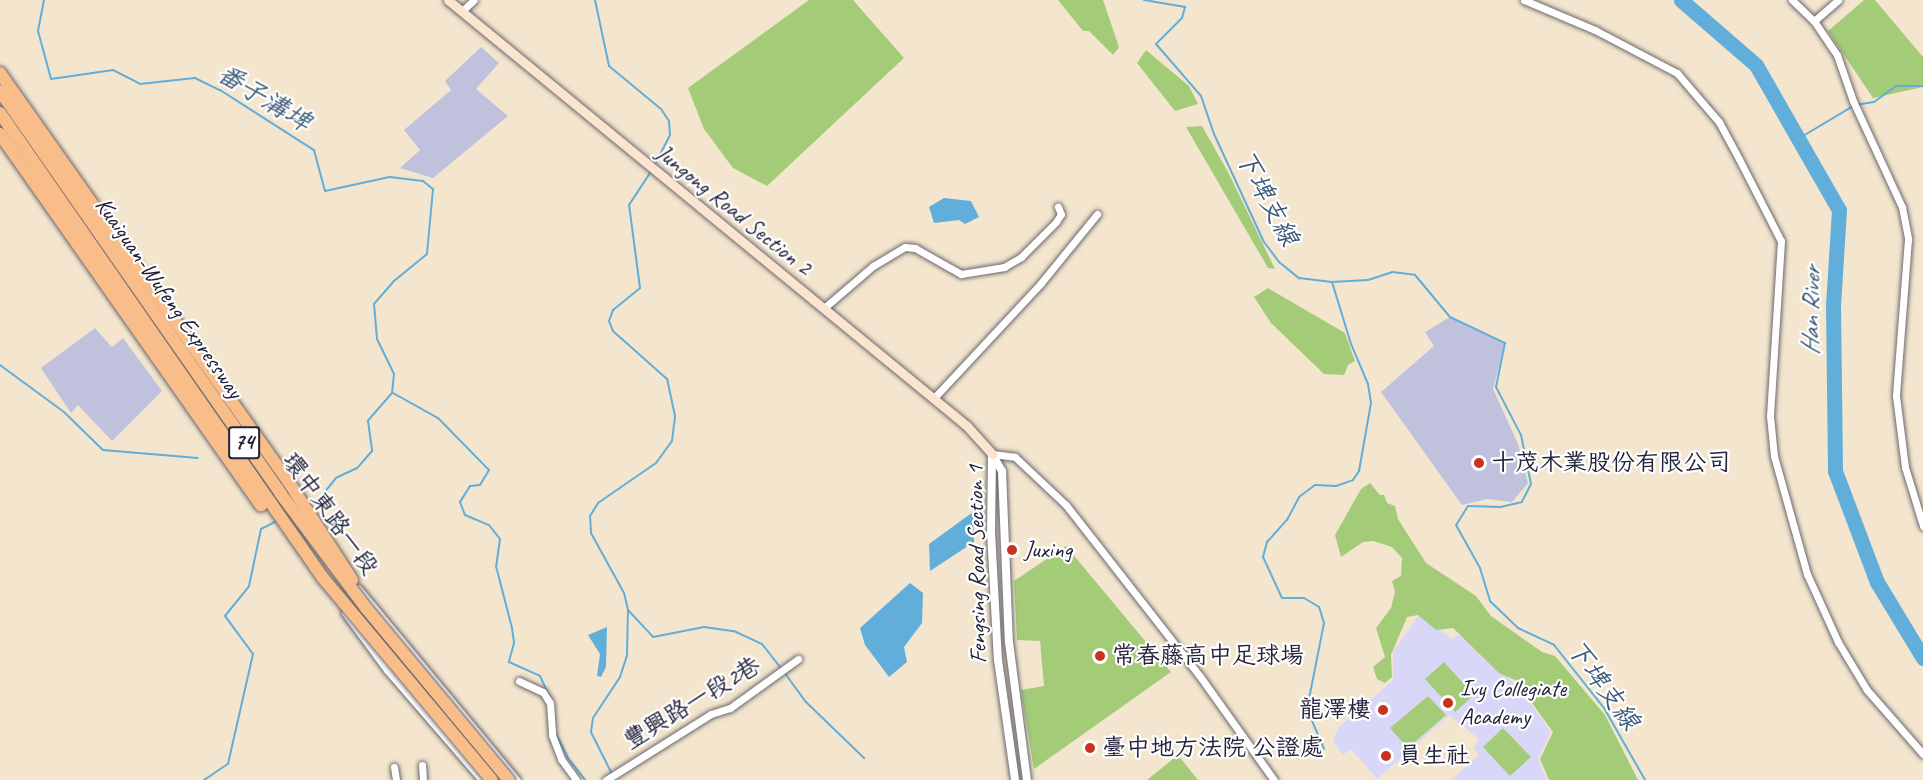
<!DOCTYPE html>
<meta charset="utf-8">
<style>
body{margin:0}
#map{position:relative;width:1923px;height:780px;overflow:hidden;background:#f4e6ce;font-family:Caveat,"LXGW WenKai TC",sans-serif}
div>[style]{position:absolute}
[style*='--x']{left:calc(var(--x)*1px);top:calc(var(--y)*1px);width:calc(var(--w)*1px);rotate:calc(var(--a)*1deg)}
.built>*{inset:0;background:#d9d7f7}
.industrial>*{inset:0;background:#c0c2dd}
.green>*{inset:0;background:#a4cc78}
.water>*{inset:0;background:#61aeda}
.stream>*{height:2px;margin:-1px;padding:0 1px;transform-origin:1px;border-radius:1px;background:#61aeda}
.river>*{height:15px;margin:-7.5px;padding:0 7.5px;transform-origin:7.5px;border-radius:7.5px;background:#61aeda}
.roads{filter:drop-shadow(0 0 2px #6c676e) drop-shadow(0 0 2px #6c676e)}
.minor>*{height:7px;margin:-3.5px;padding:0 3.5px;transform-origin:3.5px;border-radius:3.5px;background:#fff}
.tertiary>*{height:8px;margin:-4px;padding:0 4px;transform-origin:4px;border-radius:4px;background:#fff}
.secondary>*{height:9px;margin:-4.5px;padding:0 4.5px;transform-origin:4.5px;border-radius:4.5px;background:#fce5d0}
.bridges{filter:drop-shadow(0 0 2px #6c676e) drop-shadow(0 0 2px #6c676e)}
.trunk-bridge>*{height:12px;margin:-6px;padding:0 6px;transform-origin:6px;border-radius:6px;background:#f8bd89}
.dots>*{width:16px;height:16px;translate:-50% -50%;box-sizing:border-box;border:3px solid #fff;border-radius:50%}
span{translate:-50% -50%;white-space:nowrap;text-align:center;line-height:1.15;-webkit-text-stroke:4.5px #fff;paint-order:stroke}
.shield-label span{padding:2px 4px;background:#fff;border:2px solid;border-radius:4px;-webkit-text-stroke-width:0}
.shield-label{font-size:22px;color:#22223b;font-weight:700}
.street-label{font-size:24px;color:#22223b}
.poi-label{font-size:24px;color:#22223b}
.left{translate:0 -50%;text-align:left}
.right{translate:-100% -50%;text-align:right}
.water-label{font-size:26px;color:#3b5a7b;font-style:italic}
</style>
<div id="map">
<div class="built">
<i style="clip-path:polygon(1420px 614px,1452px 639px,1464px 632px,1523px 693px,1551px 732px,1538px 759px,1547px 780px,1451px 780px,1479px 755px,1474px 748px,1479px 739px,1449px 715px,1377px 779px,1351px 749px,1343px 755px,1333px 742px,1338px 728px,1393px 680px,1393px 651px)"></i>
</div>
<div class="industrial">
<i style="clip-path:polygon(481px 47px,499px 63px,476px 89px,508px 116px,433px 178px,400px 168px,420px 150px,404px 130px,451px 90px,445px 81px)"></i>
<i style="clip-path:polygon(1450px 317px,1505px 343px,1493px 389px,1518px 444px,1528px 483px,1512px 502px,1487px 499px,1462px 505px,1381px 392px,1434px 346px,1425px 332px)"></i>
<i style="clip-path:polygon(95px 328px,112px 347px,123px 338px,162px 391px,112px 441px,78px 405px,71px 413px,41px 368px)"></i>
</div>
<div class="green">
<i style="clip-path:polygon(809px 0,853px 0,904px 58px,767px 186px,733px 168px,704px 129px,688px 88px)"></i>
<i style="clip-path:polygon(1058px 0,1103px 0,1119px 47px,1113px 55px,1089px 31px,1083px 31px)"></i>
<i style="clip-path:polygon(1864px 0,1875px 0,1923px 57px,1923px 87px,1873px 98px,1828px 31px)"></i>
<i style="clip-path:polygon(1146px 50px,1189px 86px,1198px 104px,1175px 111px,1137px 63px)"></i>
<i style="clip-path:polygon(1202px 126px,1228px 172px,1275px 269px,1268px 268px,1186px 127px)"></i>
<i style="clip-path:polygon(1268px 288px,1345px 333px,1355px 361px,1348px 365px,1344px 375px,1324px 374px,1271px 323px,1254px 297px)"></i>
<i style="clip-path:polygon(1370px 483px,1380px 495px,1384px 495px,1387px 503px,1395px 506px,1398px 519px,1426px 563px,1476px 596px,1491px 616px,1542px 652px,1555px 656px,1605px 715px,1638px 780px,1549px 780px,1540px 759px,1553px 732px,1515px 680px,1499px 673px,1453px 628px,1436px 630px,1418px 615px,1407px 617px,1391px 655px,1392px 677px,1385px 683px,1377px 679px,1373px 667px,1385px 657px,1376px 628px,1391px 608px,1395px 592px,1392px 581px,1401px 576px,1402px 558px,1392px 547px,1373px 541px,1363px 542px,1341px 557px,1335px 535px,1361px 489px)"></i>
<i style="clip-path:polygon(1066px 546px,1171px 672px,1034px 769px,1021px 690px,1044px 686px,1040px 641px,1017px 640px,1014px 581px)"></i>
<i style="clip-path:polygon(1444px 662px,1474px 695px,1455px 712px,1425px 679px)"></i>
<i style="clip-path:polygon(1428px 696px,1446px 715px,1408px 748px,1390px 728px)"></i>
<i style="clip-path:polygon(1503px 728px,1531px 757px,1510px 776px,1483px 747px)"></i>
<i style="clip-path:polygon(1178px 755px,1198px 780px,1147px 780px)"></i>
</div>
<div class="water">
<i style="clip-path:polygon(944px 198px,971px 201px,979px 217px,965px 224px,959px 220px,934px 223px,929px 207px)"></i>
<i style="clip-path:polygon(973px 512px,974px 542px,930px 571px,929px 544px)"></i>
<i style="clip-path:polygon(910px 583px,923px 593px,922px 623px,904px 647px,907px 662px,889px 677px,865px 645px,860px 628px)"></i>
<i style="clip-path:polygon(607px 627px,606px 667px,601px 677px,597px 676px,600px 654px,588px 635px)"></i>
</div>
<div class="stream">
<i style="--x:44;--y:0;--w:32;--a:101"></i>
<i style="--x:38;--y:31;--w:50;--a:74.8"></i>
<i style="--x:51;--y:79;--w:63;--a:-8.3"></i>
<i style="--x:113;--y:70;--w:30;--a:27"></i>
<i style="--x:140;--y:84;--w:55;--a:-6.2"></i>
<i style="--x:195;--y:78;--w:28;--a:26"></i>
<i style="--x:220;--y:90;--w:112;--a:32.6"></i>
<i style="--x:314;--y:150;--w:42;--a:75"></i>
<i style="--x:325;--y:191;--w:66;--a:-12.2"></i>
<i style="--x:390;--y:177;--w:33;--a:7"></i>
<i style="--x:423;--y:181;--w:13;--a:39"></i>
<i style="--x:433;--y:189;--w:65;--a:95.3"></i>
<i style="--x:427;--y:254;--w:43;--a:140.7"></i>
<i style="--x:394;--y:281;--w:30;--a:131"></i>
<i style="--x:374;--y:304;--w:35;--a:85"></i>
<i style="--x:377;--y:339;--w:39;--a:64"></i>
<i style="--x:394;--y:374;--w:19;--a:96"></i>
<i style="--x:392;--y:393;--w:37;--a:131"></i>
<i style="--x:368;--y:421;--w:30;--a:82"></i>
<i style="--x:372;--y:451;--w:23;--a:131"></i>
<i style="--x:357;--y:468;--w:23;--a:155"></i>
<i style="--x:336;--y:478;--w:28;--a:129"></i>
<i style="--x:318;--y:500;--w:10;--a:151"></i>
<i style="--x:595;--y:0;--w:67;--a:78"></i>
<i style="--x:609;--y:66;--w:67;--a:39.6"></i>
<i style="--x:661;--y:109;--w:14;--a:56"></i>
<i style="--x:669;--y:121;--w:14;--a:86"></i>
<i style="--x:670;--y:135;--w:34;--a:117"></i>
<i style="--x:1144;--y:0;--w:42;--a:9.7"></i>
<i style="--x:1185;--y:7;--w:11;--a:105"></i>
<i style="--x:1182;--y:18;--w:37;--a:135"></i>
<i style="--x:1156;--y:44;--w:69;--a:49.1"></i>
<i style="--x:1201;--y:96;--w:40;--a:71.1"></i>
<i style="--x:1214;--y:134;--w:119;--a:65.2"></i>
<i style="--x:1264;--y:242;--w:25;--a:53"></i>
<i style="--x:1279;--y:262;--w:26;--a:39"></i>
<i style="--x:1299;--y:278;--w:33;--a:7"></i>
<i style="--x:1332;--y:282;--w:36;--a:-3"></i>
<i style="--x:1368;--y:280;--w:25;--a:-18"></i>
<i style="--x:1392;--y:272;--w:23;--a:7"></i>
<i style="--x:1415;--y:275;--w:55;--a:50.2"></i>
<i style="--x:1450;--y:317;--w:61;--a:25.3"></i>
<i style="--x:1505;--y:343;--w:45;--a:101.6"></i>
<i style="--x:1496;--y:387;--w:54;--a:62.5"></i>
<i style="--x:1521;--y:435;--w:50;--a:78.5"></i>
<i style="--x:1531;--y:484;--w:20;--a:117"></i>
<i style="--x:1522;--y:502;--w:23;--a:167"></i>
<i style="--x:1500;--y:507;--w:32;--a:-178"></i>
<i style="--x:1468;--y:506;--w:22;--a:122"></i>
<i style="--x:1456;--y:525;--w:49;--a:60.8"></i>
<i style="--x:1480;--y:568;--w:34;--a:73"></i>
<i style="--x:1490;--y:601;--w:39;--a:44"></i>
<i style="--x:1518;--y:628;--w:40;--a:25"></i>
<i style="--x:1554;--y:645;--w:80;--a:51.6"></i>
<i style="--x:1604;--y:708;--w:83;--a:60.3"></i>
<i style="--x:1798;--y:139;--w:66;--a:-30.8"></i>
<i style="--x:1855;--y:105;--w:19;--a:-9"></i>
<i style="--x:1874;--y:102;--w:27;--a:-36"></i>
<i style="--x:1896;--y:86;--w:27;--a:0"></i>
<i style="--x:0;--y:365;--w:79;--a:36.3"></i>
<i style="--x:64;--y:412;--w:54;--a:44.3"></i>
<i style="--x:103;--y:450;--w:95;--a:4.8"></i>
<i style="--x:393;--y:393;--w:51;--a:29.1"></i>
<i style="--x:438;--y:418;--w:73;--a:45.6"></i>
<i style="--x:489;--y:470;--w:17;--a:121"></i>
<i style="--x:480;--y:485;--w:10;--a:174"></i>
<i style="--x:470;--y:486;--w:19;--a:122"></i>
<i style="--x:460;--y:502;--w:14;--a:69"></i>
<i style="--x:465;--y:515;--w:26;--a:23"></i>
<i style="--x:489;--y:525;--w:18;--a:52"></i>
<i style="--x:500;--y:539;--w:27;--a:98"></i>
<i style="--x:496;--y:566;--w:64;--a:75.5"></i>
<i style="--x:512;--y:628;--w:15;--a:82"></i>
<i style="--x:514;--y:643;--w:20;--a:105"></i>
<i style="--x:509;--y:662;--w:34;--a:24"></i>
<i style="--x:540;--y:676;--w:23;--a:65"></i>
<i style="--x:628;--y:610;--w:37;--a:47"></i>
<i style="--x:653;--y:637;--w:52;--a:-11.1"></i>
<i style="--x:704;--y:627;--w:30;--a:8"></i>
<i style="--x:734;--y:631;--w:31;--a:25"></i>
<i style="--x:762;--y:644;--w:31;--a:52"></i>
<i style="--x:784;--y:672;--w:37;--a:54"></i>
<i style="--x:806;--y:702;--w:81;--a:44"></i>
<i style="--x:555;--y:732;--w:29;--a:63"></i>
<i style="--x:568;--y:758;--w:28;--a:52"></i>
<i style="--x:1324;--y:749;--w:43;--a:-113"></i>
<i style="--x:1307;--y:709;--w:88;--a:-78.8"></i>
<i style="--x:1324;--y:623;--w:17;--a:-107"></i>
<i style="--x:1319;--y:607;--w:17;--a:-149"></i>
<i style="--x:1304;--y:598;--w:22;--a:180"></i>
<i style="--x:1282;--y:598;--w:45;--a:-114.9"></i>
<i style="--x:1263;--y:557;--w:16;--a:-75"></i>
<i style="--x:1267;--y:542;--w:30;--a:-48"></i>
<i style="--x:1287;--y:520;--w:26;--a:-62"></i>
<i style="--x:1299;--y:497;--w:20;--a:-37"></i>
<i style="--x:1315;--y:485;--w:21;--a:3"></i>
<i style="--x:1336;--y:486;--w:18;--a:-19"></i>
<i style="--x:1353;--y:480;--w:11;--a:-56"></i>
<i style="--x:1359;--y:471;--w:69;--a:-80"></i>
<i style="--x:1371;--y:403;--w:19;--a:-99"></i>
<i style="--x:1368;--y:384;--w:43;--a:-113"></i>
<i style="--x:1351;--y:344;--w:65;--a:-107"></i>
<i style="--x:204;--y:780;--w:29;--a:-34"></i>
<i style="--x:228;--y:764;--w:113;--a:-77.2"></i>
<i style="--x:253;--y:654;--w:47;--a:-126.4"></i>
<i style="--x:225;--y:616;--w:38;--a:-51"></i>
<i style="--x:249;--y:586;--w:58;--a:-78.1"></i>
<i style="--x:261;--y:529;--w:18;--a:-27"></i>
<i style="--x:615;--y:780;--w:54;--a:-116.6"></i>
<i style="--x:591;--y:732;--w:14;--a:-82"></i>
<i style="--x:593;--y:718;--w:49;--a:-56.6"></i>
<i style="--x:620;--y:677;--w:22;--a:-72"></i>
<i style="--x:627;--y:656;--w:46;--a:-88.8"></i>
<i style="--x:628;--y:610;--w:17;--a:-103"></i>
<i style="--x:624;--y:593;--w:68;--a:-118.8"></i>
<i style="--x:591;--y:533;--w:17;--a:-93"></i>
<i style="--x:590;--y:516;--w:15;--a:-58"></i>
<i style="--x:598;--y:503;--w:70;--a:-34.6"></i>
<i style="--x:656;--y:463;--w:27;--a:-54"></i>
<i style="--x:672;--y:441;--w:25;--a:-83"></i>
<i style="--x:675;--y:416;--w:38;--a:-102"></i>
<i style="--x:667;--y:379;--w:72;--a:-138.4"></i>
<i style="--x:613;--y:331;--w:11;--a:-112"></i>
<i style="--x:609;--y:321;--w:12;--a:-70"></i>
<i style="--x:613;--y:310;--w:35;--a:-39"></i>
<i style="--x:640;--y:288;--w:84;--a:-97.5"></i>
<i style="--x:629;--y:205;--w:42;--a:-56.7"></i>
</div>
<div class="river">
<i style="--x:1681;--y:0;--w:99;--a:40.9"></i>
<i style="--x:1756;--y:65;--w:167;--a:60.2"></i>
<i style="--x:1839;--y:210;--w:95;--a:93.6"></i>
<i style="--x:1833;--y:305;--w:166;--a:89.3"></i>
<i style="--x:1835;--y:471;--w:119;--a:69.3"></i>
<i style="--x:1877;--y:582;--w:89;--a:58.8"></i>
</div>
<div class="roads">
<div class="minor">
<i style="--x:1524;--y:0;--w:77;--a:22.9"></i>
<i style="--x:1595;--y:30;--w:93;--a:27.7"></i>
<i style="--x:1677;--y:73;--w:65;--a:49.4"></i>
<i style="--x:1719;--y:122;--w:42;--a:61.6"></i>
<i style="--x:1739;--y:159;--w:92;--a:62.9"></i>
<i style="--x:1781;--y:241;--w:175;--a:93.6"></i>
<i style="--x:1770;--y:416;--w:40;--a:84.3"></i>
<i style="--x:1774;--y:456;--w:123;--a:74.4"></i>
<i style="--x:1807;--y:574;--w:75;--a:65.5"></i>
<i style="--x:1838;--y:642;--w:56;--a:58.9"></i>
<i style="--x:1867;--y:690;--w:85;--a:48.8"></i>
<i style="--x:1792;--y:0;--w:30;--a:44"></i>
<i style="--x:1814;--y:21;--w:41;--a:55.9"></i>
<i style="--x:1837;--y:55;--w:49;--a:70.8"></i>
<i style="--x:1853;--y:101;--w:117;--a:65.2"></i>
<i style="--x:1902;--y:207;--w:33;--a:79"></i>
<i style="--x:1908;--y:239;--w:157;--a:94.4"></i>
<i style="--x:1896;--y:396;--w:72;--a:82.8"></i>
<i style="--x:1905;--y:467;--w:62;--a:73"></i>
<i style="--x:462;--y:11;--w:16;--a:-43"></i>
<i style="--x:1814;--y:21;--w:32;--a:-41"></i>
<i style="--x:824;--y:308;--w:65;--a:-40.6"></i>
<i style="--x:873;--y:266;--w:37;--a:-31"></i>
<i style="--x:905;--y:247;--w:10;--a:6"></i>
<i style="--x:915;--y:248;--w:53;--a:29.5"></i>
<i style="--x:961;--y:274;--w:44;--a:-9.2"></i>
<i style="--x:1004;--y:267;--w:20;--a:-30"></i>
<i style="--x:1021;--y:257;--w:49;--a:-45"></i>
<i style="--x:1056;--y:222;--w:9;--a:-58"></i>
<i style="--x:1061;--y:214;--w:8;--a:-113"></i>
<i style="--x:933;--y:399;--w:158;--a:-47"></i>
<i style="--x:1041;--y:283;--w:89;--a:-50.9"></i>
<i style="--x:992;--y:454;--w:23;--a:7"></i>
<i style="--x:1015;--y:457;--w:70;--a:43.3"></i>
<i style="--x:1066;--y:505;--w:216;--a:52"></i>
<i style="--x:1199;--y:675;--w:129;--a:54.5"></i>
<i style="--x:358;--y:588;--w:249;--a:50.4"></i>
<i style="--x:345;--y:613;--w:71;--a:53.6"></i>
<i style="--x:387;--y:670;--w:145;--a:49.2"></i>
<i style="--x:519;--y:681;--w:26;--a:25"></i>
<i style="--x:543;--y:692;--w:13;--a:58"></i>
<i style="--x:550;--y:703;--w:32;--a:86"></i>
<i style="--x:552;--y:735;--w:26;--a:69"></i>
<i style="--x:561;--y:759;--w:26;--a:54"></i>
<i style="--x:422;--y:765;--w:15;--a:86"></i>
<i style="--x:394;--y:767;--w:13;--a:81"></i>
<i style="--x:606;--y:780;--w:124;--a:-32.2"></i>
<i style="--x:711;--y:714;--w:20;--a:-18"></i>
<i style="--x:730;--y:708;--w:84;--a:-35.8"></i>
</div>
<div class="tertiary">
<i style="--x:992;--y:454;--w:20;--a:60"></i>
<i style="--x:1002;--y:471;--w:171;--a:87.7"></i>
<i style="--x:1009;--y:642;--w:139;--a:82.6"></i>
<i style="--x:992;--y:454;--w:78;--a:90.7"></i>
<i style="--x:991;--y:532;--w:128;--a:86.9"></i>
<i style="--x:998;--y:660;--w:121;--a:81.9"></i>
</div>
<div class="secondary">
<i style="--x:448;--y:0;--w:671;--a:39.38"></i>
<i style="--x:967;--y:426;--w:38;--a:48"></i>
</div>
</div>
<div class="bridges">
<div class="trunk-bridge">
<i style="--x:0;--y:73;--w:499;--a:54.8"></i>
<i style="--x:288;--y:481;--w:118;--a:57.1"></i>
<i style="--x:0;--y:91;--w:490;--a:55.1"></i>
<i style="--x:280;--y:493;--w:144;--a:53.2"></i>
<i style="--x:366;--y:608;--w:224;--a:50.3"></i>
<i style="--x:0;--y:113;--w:566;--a:55.22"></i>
<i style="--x:323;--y:578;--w:263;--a:50.1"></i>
<i style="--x:0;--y:134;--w:454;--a:54.9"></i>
</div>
</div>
<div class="dots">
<i style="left:1479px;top:463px;background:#c8321e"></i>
<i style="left:1012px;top:550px;background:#c8321e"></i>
<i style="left:1100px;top:656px;background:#c8321e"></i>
<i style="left:1448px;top:703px;background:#c8321e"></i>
<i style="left:1383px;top:710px;background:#c8321e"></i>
<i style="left:1090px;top:748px;background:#c8321e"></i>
<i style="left:1386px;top:756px;background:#c8321e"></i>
</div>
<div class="shield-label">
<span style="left:244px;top:443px">74</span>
</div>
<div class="street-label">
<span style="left:734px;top:210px;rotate:39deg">Jungong Road Section 2</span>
<span style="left:169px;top:298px;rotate:55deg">Kuaiguan-Wufeng Expressway</span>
<span style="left:330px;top:514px;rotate:54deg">環中東路一段</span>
<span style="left:977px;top:564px;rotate:-91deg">Fengsing Road Section 1</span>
<span style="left:692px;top:703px;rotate:-31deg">豐興路一段2巷</span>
</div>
<div class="poi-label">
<span class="left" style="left:1491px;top:463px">十茂木業股份有限公司</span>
<span class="left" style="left:1024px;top:550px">Juxing</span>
<span class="left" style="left:1112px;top:656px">常春藤高中足球場</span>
<span class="left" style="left:1460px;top:703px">Ivy Collegiate<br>Academy</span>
<span class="right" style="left:1371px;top:710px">龍澤樓</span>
<span class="left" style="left:1102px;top:748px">臺中地方法院 公證處</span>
<span class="left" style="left:1398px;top:756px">員生社</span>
</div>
<div class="water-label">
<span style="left:264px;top:98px;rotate:31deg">番子溝埤</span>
<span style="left:1267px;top:198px;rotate:62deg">下埤支線</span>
<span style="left:1811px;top:311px;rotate:-89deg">Han River</span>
<span style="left:1603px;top:685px;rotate:54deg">下埤支線</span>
</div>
</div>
